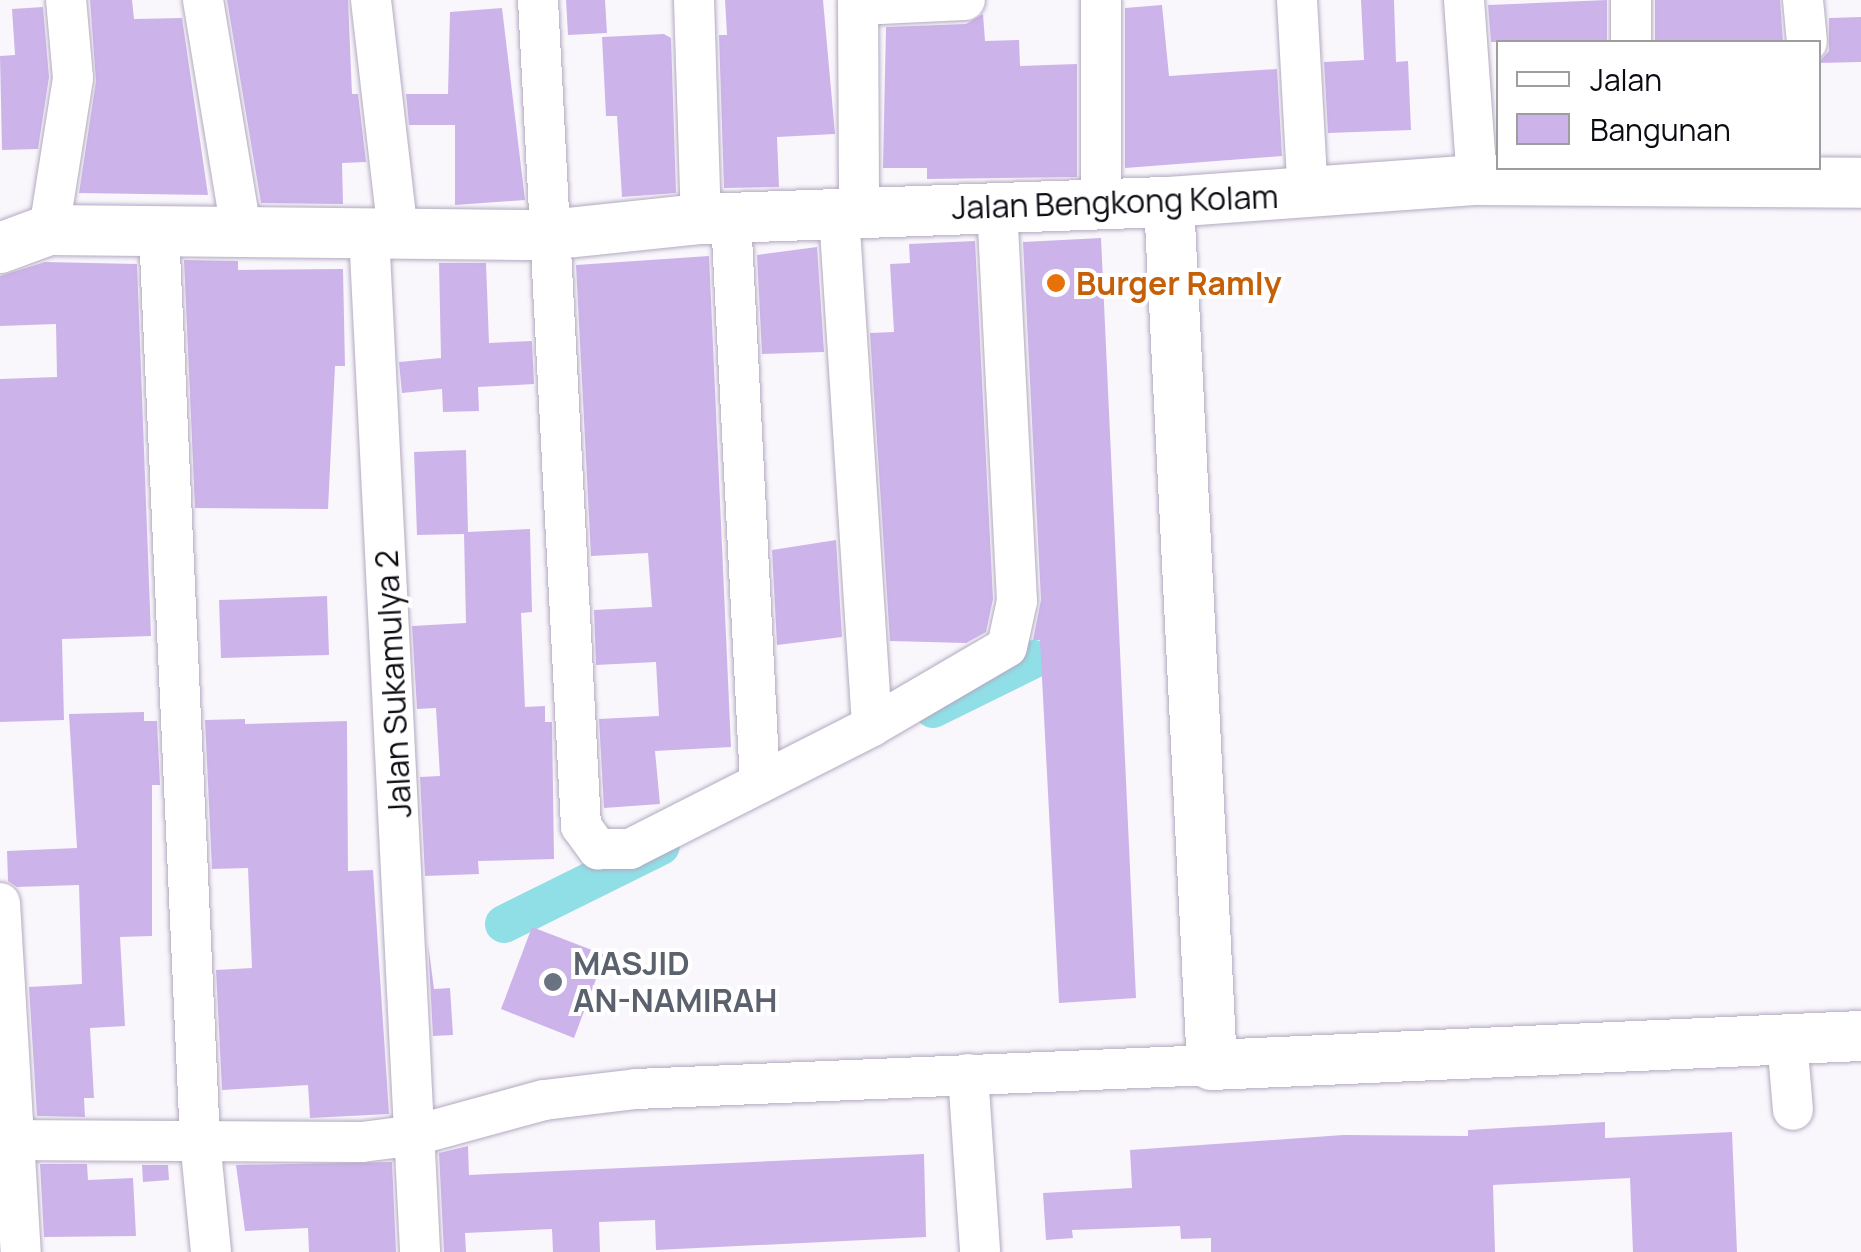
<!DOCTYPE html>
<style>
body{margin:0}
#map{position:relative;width:1861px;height:1252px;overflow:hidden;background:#f9f7fc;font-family:Manrope,sans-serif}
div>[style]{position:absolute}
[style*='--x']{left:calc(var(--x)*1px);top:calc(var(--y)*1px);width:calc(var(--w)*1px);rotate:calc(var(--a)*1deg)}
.canal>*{height:38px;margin:-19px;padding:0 19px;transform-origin:19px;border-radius:19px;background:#90dfe7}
.building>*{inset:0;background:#ccb4ea}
.roads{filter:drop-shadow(0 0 2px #b3a9c0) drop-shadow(0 0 2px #b3a9c0)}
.minor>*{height:40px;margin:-20px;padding:0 20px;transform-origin:20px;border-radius:20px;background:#fff}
.tertiary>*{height:50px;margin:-25px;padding:0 25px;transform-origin:25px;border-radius:25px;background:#fff}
.dots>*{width:28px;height:28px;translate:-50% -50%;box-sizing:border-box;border:5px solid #fff;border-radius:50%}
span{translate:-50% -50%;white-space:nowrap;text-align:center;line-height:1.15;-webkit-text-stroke:8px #fff;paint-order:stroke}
.street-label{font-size:32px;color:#0d0a12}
.food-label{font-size:32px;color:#c56008;font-weight:700}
.left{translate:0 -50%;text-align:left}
.worship-label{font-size:32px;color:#5b616d;font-weight:700}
.legend{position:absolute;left:1496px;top:40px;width:325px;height:130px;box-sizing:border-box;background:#fff;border:2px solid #9e9da0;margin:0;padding:12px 18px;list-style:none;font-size:30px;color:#0d0a12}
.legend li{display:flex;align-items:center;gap:20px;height:50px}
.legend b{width:50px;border:2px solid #9e9da0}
</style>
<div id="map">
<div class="canal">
<i style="--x:933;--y:709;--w:113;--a:-26.3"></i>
<i style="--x:504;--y:924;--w:175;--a:-26.4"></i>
</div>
<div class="building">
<i style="clip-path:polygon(90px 0,132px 0,134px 19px,182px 18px,208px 195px,79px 193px,96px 81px)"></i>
<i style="clip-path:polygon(227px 0,348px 0,352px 94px,358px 94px,366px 162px,342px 163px,343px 204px,261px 203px)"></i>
<i style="clip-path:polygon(566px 0,605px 0,607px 33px,568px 35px)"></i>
<i style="clip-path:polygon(725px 0,823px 0,835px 134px,777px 137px,779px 187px,724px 188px,719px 35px,727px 35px)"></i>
<i style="clip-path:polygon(1361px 0,1394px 0,1396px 62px,1408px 61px,1411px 130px,1328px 133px,1324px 62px,1364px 60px)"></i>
<i style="clip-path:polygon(1607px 0,1607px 42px,1491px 42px,1488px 5px)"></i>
<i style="clip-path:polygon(1655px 0,1780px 0,1783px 42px,1655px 42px)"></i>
<i style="clip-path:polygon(1162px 5px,1169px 76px,1277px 69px,1282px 156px,1125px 168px,1125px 8px)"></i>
<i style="clip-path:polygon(43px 7px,49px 77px,38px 149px,2px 150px,0 56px,15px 55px,12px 9px)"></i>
<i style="clip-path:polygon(502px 8px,525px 200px,455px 205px,455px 125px,409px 125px,406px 94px,448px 94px,450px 12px)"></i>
<i style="clip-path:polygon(983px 14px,985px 41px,1019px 40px,1020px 66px,1077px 64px,1077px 177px,927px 179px,927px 168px,883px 168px,886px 27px,966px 24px)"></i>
<i style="clip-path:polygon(1861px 17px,1861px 62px,1818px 63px,1829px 51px,1829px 18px)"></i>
<i style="clip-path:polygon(664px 34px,671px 38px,676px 193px,622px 197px,617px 116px,606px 116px,602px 37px)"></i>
<i style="clip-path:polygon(1101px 238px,1136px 998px,1059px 1003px,1040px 640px,1033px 640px,1041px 600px,1023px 242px)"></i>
<i style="clip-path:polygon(975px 241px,993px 599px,986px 632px,966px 643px,890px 641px,870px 333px,894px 332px,890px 264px,910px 263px,909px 244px)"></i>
<i style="clip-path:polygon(817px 247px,824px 352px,762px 354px,757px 255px)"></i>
<i style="clip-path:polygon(709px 256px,731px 747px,655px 751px,660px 804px,604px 808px,599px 719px,659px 716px,656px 662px,596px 665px,594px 610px,652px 607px,648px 553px,591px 556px,576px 265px)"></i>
<i style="clip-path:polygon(184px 260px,238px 261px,238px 270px,343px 269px,345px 366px,335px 366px,328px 509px,195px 508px)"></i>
<i style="clip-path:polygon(45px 262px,137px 264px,151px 636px,62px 639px,64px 720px,0 722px,0 379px,57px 377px,56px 324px,0 326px,0 276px)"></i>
<i style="clip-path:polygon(439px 263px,486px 263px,489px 343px,532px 341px,534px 384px,478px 387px,479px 411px,443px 412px,442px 389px,402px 393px,399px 362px,441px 358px)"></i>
<i style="clip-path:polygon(466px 450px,468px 532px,530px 529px,532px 612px,521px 613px,525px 707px,545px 706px,545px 722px,552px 722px,554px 859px,478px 861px,479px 874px,425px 876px,420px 777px,440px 776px,436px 708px,417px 709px,412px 626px,466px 623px,464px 534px,417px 535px,414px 452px)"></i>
<i style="clip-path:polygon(836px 540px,842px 637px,777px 645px,772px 550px)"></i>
<i style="clip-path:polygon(327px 596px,329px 655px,221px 658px,219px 600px)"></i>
<i style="clip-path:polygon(144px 712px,144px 721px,157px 721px,160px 785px,152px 785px,152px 936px,120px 937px,125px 1026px,90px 1028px,94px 1098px,84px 1098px,85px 1117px,37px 1116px,29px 987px,82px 984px,79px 885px,17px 887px,8px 881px,7px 851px,77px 848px,69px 714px)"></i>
<i style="clip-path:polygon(245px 719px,245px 724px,347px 721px,348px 871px,373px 870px,389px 1114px,310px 1118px,308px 1085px,222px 1090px,216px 970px,252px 968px,248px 868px,212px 869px,205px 720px)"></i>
<i style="clip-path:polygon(532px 927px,605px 955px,574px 1038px,501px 1009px)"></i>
<i style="clip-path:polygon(428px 944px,434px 989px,450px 988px,453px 1035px,433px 1036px)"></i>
<i style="clip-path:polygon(1605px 1122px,1605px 1138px,1732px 1132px,1737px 1252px,1633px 1252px,1630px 1178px,1493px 1185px,1495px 1252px,1211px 1252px,1211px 1238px,1181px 1239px,1180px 1226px,1072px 1230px,1073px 1238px,1046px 1240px,1043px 1193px,1132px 1188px,1130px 1150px,1343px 1135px,1468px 1136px,1468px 1130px)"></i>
<i style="clip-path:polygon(468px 1146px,469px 1175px,924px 1154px,926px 1237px,656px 1250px,655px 1220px,599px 1222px,600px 1252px,553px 1252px,552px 1229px,465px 1233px,466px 1252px,444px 1252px,439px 1153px)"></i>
<i style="clip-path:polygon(392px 1162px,396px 1252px,309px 1252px,308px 1228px,245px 1231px,236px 1165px)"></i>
<i style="clip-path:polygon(40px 1164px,87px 1164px,88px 1180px,133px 1178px,136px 1236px,44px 1237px)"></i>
<i style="clip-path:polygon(142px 1165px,168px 1165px,169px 1180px,143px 1182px)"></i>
</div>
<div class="roads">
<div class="minor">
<i style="--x:203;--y:0;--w:239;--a:80.6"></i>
<i style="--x:371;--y:0;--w:235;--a:83.4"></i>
<i style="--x:538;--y:0;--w:827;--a:87.02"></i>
<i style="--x:581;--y:826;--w:29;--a:54"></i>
<i style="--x:598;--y:849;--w:32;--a:0"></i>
<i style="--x:630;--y:849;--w:271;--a:-26.9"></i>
<i style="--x:872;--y:726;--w:156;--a:-30.3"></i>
<i style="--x:1007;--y:647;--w:47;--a:-77.7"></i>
<i style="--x:1017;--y:601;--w:397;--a:-92.9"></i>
<i style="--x:694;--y:0;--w:219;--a:88.2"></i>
<i style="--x:858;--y:0;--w:213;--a:89.7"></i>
<i style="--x:1297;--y:0;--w:194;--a:86.8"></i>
<i style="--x:1464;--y:0;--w:180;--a:85.9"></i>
<i style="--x:1631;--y:0;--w:42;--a:90"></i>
<i style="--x:1803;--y:0;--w:42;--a:84.6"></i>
<i style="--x:858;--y:5;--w:107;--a:-2.7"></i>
<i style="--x:1101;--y:201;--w:201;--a:-90"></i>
<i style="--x:839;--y:214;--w:513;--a:86.31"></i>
<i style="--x:731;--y:218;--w:565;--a:87.06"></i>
<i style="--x:49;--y:230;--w:154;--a:-81"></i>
<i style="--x:73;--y:78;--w:78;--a:-95.1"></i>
<i style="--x:159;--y:231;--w:910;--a:87.42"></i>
<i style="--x:200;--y:1140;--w:113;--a:84.4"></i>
<i style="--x:369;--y:233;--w:1020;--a:87.13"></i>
<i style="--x:0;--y:903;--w:350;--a:86.6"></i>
<i style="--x:1787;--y:1040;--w:70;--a:85.1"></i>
<i style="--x:968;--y:1074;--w:178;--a:86.1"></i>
<i style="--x:0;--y:1140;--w:362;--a:0.3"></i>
<i style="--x:362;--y:1142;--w:54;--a:-7.4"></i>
<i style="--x:416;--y:1135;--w:133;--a:-15.3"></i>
<i style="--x:544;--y:1100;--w:93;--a:-6.8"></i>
<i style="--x:636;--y:1089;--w:576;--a:-2.39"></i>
</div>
<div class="tertiary">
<i style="--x:1169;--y:202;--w:864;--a:87.15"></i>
<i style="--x:1212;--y:1065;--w:650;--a:-2.56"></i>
<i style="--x:0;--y:248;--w:52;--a:-20.2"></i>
<i style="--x:49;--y:230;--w:499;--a:0.6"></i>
<i style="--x:548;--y:235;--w:154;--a:-6"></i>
<i style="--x:701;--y:219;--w:468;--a:-2.1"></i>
<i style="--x:1169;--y:202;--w:309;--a:-4.1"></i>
<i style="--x:1477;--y:180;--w:384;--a:0.4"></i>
</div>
</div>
<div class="dots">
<i style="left:1056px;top:283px;background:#e8710a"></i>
<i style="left:553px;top:982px;background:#6b7280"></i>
</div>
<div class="street-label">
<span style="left:1115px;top:202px;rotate:-2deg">Jalan Bengkong Kolam</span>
<span style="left:393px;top:684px;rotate:-93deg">Jalan Sukamulya 2</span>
</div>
<div class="food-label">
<span class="left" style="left:1076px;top:283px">Burger Ramly</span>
</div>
<div class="worship-label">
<span class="left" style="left:573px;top:982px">MASJID<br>AN-NAMIRAH</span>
</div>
<ul class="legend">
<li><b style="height:12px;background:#fff"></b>Jalan</li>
<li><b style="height:28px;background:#ccb4ea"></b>Bangunan</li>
</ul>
</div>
